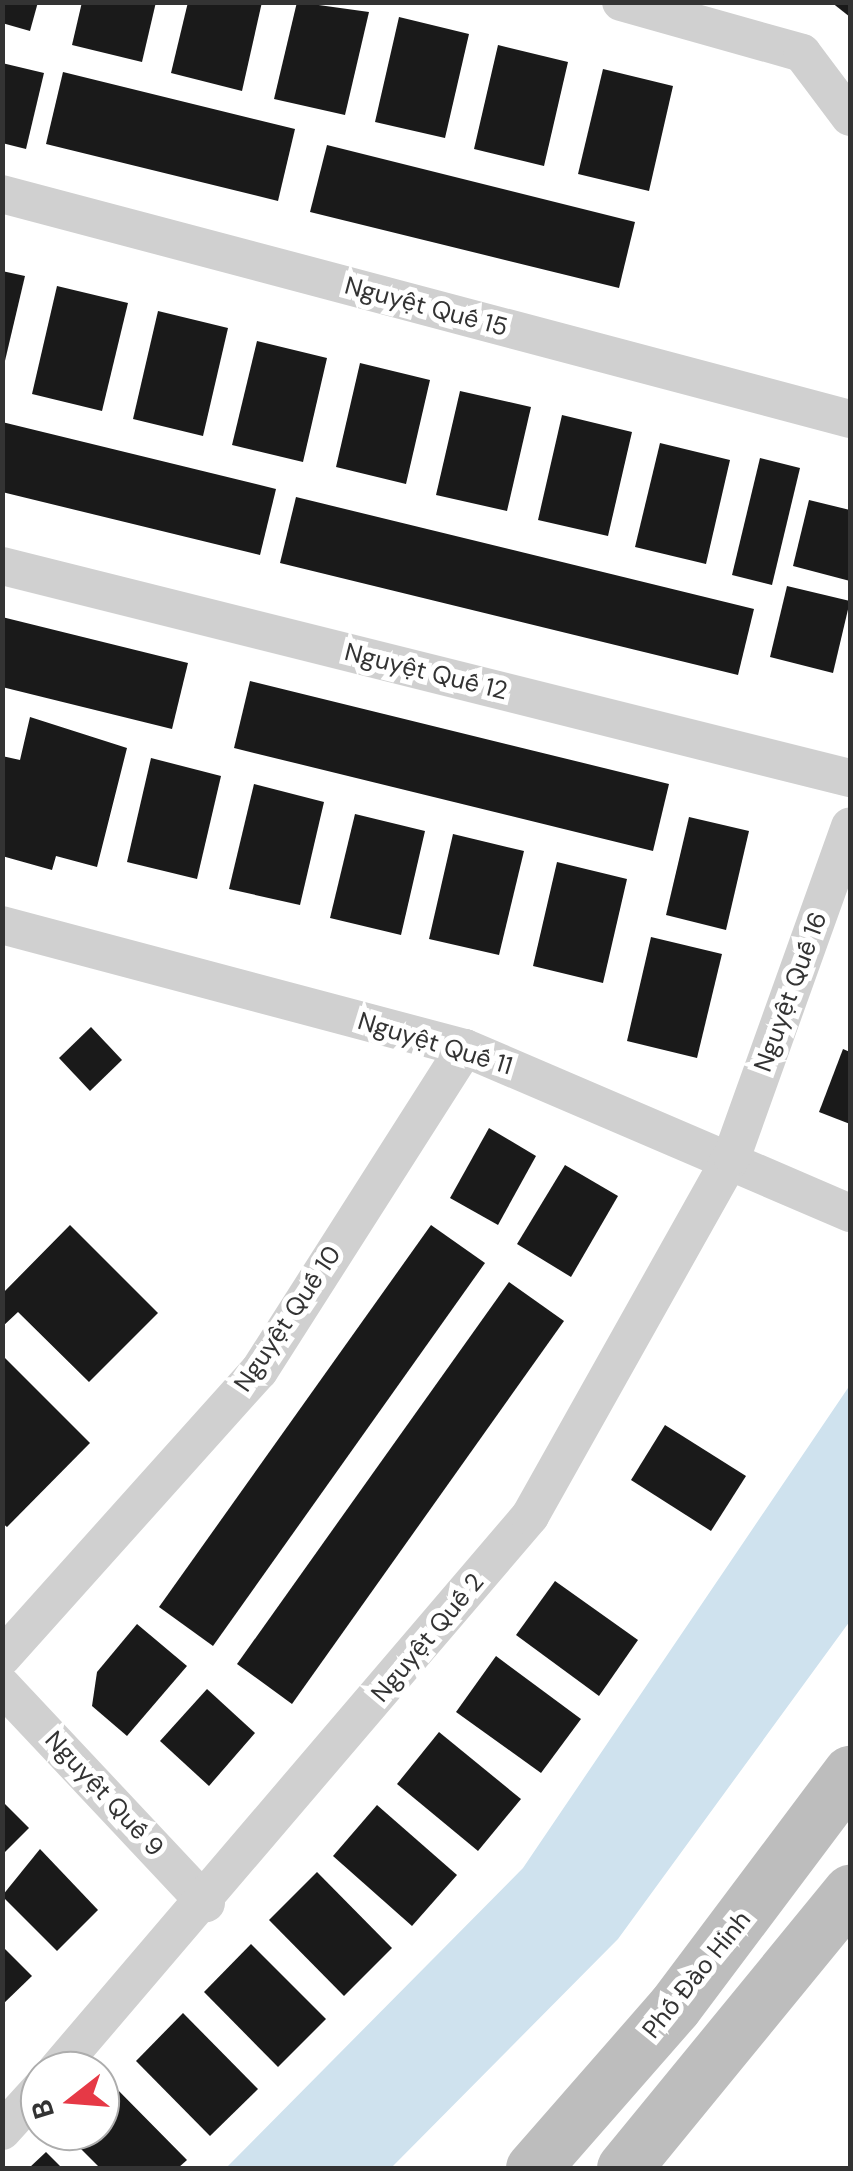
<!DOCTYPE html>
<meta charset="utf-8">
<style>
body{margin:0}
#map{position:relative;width:853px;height:2171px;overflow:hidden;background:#fff;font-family:"DM Sans",sans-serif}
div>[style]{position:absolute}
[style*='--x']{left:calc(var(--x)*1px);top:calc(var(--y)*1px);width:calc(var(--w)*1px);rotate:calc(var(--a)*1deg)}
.water>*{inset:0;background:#cfe2ee}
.building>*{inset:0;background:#1a1a1a}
.street>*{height:38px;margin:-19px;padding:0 19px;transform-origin:19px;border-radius:19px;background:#d0d0d0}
.secondary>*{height:55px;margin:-27.5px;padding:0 27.5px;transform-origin:27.5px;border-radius:27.5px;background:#bdbdbd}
span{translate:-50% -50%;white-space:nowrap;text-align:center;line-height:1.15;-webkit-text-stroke:10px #fff;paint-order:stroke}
.street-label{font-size:25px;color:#333}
.frame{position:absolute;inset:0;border:5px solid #333;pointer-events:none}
.north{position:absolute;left:20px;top:2051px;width:100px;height:100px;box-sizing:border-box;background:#fff;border:2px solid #adadad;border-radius:50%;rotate:253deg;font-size:28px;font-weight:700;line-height:40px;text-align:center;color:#333}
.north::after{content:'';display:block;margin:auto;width:35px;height:45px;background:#e63946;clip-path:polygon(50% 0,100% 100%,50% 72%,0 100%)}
</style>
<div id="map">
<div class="water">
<i style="clip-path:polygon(850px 1385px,850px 1621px,618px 1939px,391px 2168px,226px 2168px,523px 1868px)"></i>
</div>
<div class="building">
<i style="clip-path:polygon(2px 2px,38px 2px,30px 31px,2px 23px)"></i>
<i style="clip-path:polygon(82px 2px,156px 2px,142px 62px,72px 45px)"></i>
<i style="clip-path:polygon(188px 2px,262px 2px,242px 91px,171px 73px)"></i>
<i style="clip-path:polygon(297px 2px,369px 12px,345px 115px,274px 99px)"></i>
<i style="clip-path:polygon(831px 2px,850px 2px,850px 17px)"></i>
<i style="clip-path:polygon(399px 17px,469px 34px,445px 138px,375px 122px)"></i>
<i style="clip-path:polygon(498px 45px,568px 62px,544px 166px,474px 149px)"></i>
<i style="clip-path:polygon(2px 63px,44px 73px,26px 149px,2px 143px)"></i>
<i style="clip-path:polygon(603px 69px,673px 86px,649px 191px,578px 174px)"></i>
<i style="clip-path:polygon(63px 72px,295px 129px,278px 201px,46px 144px)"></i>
<i style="clip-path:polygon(327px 145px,635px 222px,619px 288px,310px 212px)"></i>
<i style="clip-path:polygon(2px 271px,25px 276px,4px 365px,2px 365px)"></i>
<i style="clip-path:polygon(57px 286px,128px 303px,102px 411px,32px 394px)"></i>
<i style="clip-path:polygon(158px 311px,228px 328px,203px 436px,133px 419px)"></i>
<i style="clip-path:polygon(257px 341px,327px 358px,303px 462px,232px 445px)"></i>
<i style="clip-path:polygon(360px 363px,430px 380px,406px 484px,336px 467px)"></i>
<i style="clip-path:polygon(460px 391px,531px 407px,507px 511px,436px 495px)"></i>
<i style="clip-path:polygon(562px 415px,632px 432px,608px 536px,538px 520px)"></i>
<i style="clip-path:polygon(2px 422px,276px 489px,260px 555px,2px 492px)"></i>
<i style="clip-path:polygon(660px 443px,730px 460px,706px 564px,635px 547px)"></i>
<i style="clip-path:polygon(760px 458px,800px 468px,772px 585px,732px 575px)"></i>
<i style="clip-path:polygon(296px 497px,754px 609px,738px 675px,280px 563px)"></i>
<i style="clip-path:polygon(809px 500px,850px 510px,850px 581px,793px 566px)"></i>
<i style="clip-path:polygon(787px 586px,850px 601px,833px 673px,770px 657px)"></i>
<i style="clip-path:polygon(2px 617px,188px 663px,172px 729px,2px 687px)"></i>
<i style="clip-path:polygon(250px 681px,669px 784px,653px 851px,234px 748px)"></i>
<i style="clip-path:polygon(30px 717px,127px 748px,97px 867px,56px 856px,52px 870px,2px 856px,2px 756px,20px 760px)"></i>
<i style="clip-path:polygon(151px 758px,221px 776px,197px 879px,127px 862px)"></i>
<i style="clip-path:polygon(254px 784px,324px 802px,300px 905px,229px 889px)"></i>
<i style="clip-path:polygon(355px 814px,425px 831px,401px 935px,330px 918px)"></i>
<i style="clip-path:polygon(689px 817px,749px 831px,726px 930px,666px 915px)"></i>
<i style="clip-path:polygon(453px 834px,524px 851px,499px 955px,429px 939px)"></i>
<i style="clip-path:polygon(557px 862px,627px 879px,603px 983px,533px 966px)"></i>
<i style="clip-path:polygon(651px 937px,722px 954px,697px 1058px,627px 1041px)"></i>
<i style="clip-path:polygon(91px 1027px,122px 1060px,90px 1091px,59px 1058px)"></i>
<i style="clip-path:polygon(843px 1049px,850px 1052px,850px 1124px,819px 1112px)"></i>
<i style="clip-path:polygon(489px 1128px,536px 1156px,498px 1225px,450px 1198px)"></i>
<i style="clip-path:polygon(565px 1165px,618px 1196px,571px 1277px,517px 1244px)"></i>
<i style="clip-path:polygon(70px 1225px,158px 1313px,89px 1382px,18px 1312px,2px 1327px,2px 1294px)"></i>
<i style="clip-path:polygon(431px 1225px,485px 1263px,213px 1646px,159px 1607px)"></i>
<i style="clip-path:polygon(509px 1282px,564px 1321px,292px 1704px,237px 1664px)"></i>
<i style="clip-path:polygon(2px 1355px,90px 1443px,7px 1527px,2px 1523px)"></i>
<i style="clip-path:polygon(665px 1425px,746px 1476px,711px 1531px,631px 1480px)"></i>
<i style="clip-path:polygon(555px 1581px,638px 1640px,599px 1696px,516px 1635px)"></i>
<i style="clip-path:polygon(137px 1624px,187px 1666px,127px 1736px,92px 1706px,97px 1672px)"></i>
<i style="clip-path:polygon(496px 1656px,581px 1719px,541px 1773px,456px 1712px)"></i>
<i style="clip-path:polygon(207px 1689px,255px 1733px,209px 1786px,160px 1741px)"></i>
<i style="clip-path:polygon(439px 1732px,521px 1799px,478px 1851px,397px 1784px)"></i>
<i style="clip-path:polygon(2px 1801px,29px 1828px,2px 1855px)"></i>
<i style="clip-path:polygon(377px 1805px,457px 1875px,412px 1926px,333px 1856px)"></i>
<i style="clip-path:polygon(40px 1849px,98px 1910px,57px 1951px,2px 1896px)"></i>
<i style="clip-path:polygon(317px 1872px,392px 1948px,344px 1996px,269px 1920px)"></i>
<i style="clip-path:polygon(251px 1944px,326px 2019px,278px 2067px,204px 1992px)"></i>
<i style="clip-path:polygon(2px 1946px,32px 1976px,2px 2005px)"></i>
<i style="clip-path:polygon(183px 2013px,258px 2089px,210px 2136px,136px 2061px)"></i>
<i style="clip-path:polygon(112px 2084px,187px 2160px,178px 2168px,100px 2168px,63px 2131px,100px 2131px,100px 2096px)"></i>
<i style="clip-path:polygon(46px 2152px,62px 2168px,29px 2168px)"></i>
</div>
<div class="street">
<i style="--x:621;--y:2;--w:188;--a:15.7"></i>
<i style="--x:802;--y:53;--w:80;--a:53.1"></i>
<i style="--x:2;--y:194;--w:877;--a:14.86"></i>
<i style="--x:2;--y:566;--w:874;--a:14.04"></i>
<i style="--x:2;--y:925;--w:479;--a:14.9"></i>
<i style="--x:465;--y:1048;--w:419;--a:23.2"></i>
<i style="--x:2;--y:1657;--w:385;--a:-48.1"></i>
<i style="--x:259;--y:1371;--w:383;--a:-57.5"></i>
<i style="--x:2;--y:1686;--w:298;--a:46.8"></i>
<i style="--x:56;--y:2071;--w:730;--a:-49.5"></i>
<i style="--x:530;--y:1516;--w:413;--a:-60.7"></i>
<i style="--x:732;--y:1156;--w:350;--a:-70.3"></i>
<i style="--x:2;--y:2131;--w:57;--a:-47.9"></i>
</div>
<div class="secondary">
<i style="--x:533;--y:2168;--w:214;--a:-48.8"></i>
<i style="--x:674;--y:2007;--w:293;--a:-53.1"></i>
<i style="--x:624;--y:2168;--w:357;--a:-50.7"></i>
</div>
<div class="street-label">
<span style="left:426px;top:307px;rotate:15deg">Nguyệt Quế 15</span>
<span style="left:426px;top:672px;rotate:14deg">Nguyệt Quế 12</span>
<span style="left:791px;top:992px;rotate:-70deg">Nguyệt Quế 16</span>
<span style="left:435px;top:1044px;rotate:17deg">Nguyệt Quế 11</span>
<span style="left:288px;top:1319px;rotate:-56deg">Nguyệt Quế 10</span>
<span style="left:428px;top:1638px;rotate:-50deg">Nguyệt Quế 2</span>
<span style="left:104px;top:1794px;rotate:47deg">Nguyệt Quế 9</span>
<span style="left:697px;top:1975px;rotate:-51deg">Phố Đào Hinh</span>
</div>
<div class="frame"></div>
<div class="north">B</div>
</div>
